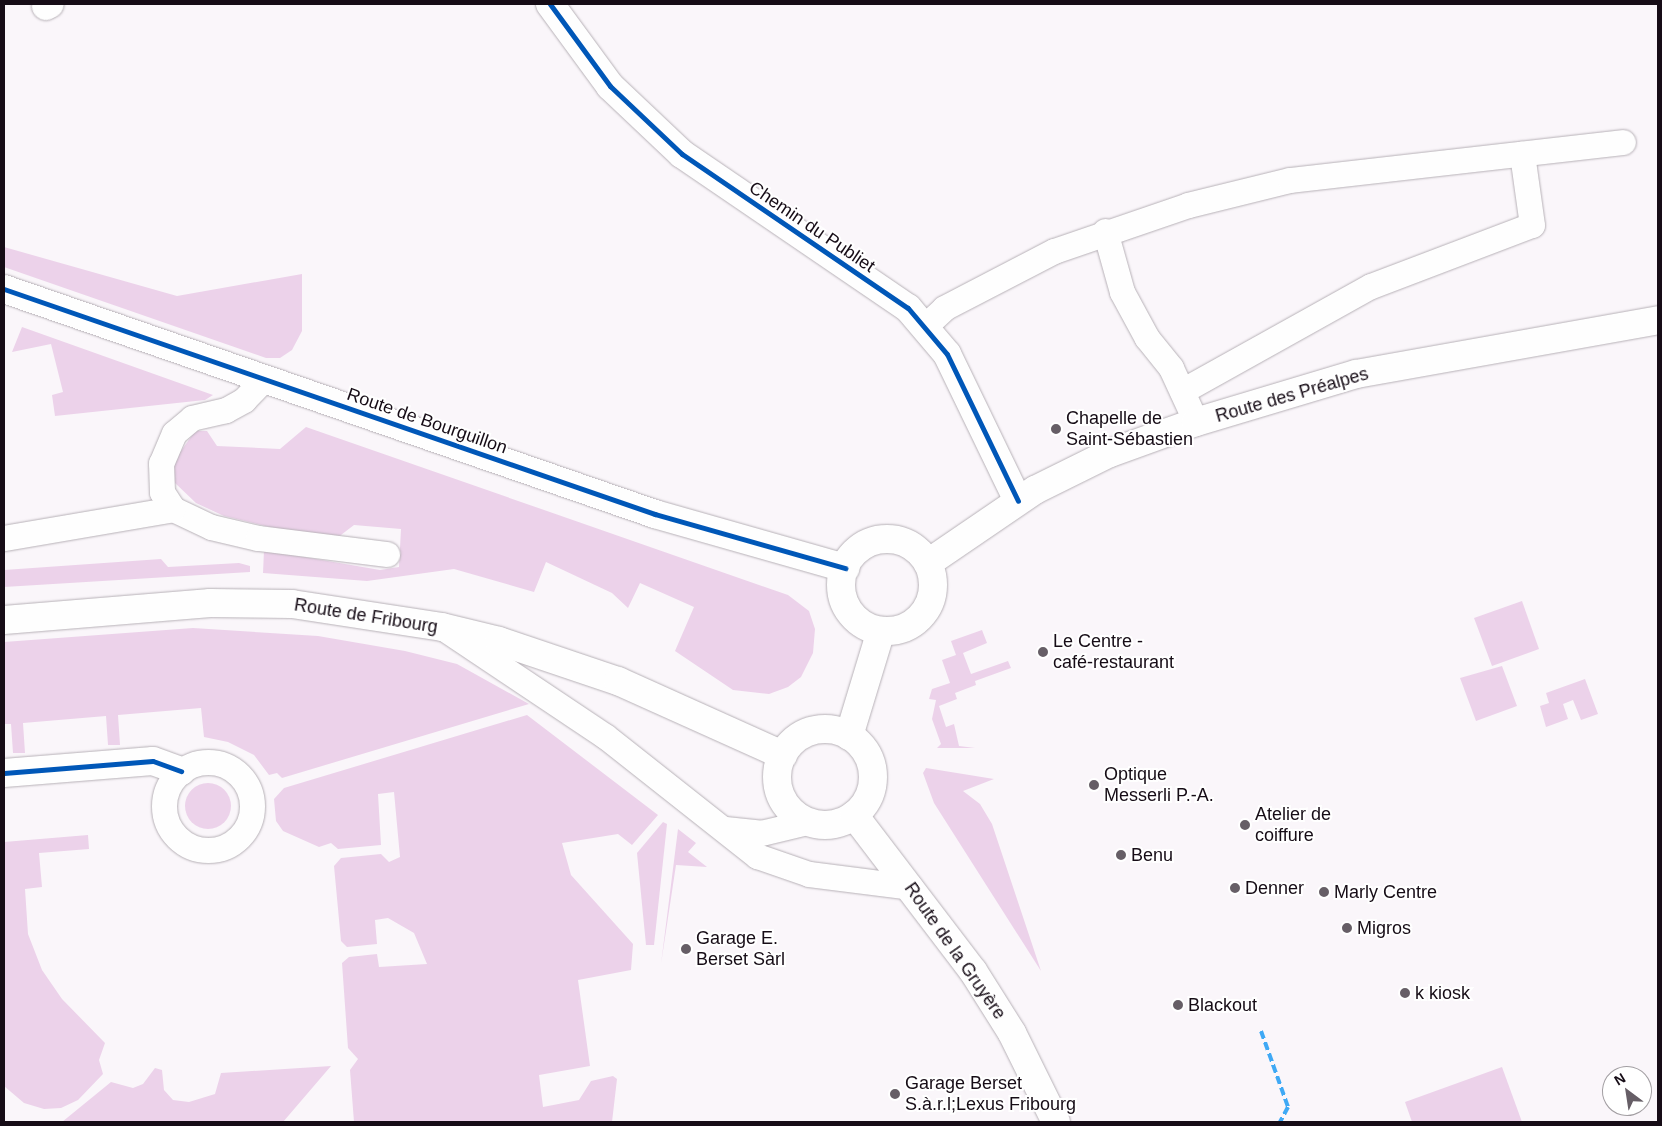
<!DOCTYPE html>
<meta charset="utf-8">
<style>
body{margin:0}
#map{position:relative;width:1662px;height:1126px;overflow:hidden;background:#faf6fa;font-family:Helvetica,sans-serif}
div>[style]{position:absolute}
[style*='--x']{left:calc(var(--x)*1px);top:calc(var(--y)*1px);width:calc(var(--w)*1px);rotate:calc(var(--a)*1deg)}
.green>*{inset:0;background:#ecd2ea}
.round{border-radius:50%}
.roads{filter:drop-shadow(0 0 1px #b7b1b7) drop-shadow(0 0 1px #b7b1b7)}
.service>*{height:25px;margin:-12.5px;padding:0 12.5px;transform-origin:12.5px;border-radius:12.5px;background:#fefefe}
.service>.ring{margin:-12.5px;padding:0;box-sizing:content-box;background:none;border:25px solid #fefefe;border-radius:50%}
.minor>*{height:28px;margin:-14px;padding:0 14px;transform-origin:14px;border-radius:14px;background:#fefefe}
.secondary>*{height:28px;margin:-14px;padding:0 14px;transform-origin:14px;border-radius:14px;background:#fefefe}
.secondary>.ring{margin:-14px;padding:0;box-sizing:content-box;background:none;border:28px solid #fefefe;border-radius:50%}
.quiet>*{height:4px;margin-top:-2px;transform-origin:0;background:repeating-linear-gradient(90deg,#3fa9f5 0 8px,transparent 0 12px)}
.cycleway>*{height:5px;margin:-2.5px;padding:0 2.5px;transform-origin:2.5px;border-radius:2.5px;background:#0057b8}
.dots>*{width:14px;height:14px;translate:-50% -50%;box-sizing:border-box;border:2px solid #fff;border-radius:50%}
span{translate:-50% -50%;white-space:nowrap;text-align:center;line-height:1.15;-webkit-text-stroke:4px #fff;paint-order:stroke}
.street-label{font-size:18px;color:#160c16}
.poi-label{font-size:18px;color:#160c16}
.left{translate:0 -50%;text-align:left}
.frame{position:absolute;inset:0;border:5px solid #160c16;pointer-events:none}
.north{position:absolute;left:1602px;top:1066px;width:50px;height:50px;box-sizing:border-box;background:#fff;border:1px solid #a29ea2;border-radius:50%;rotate:329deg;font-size:14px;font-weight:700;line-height:20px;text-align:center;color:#160c16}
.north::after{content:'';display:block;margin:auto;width:18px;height:22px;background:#665e66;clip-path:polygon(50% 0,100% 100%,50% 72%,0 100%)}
</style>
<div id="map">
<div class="green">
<i style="clip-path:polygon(4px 247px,177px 296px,302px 274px,302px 331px,292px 350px,280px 358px,266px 358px,4px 267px)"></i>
<i style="clip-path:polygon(22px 327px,213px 395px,205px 400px,55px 416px,52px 395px,63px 392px,51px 344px,12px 352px)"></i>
<i style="clip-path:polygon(306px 427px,788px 595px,809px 611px,815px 629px,813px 653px,801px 677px,788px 687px,769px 694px,733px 690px,675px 651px,694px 607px,640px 583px,628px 608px,612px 593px,546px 562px,534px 592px,454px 569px,367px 581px,263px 573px,264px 550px,380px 570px,399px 567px,401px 529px,354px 525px,337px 538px,282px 530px,224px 516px,196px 503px,174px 482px,172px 464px,195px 431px,207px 431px,217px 446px,280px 449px)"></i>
<i style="clip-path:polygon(161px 559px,168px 567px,239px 563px,250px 566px,250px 572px,4px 587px,4px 570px)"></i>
<i style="clip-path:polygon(1522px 601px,1539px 649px,1492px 666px,1474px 618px)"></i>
<i style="clip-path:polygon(193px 628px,318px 636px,405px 651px,457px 664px,529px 704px,282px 778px,277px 773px,269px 775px,254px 755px,228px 742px,204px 737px,201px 708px,118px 715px,120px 745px,108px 745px,106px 716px,23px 723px,25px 753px,13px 753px,11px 724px,4px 724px,4px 642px)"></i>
<i style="clip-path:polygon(982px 630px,987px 643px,963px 653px,971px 674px,1008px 661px,1011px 668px,975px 681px,976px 685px,955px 693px,957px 699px,939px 706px,946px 727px,954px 724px,959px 746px,975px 748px,937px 748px,941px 744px,932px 719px,936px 700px,929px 699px,932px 689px,950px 683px,942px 660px,956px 655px,951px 641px)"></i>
<i style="clip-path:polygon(1502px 666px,1517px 706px,1476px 721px,1460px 678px)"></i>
<i style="clip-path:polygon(1585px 679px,1598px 714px,1581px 720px,1573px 700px,1563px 704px,1568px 719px,1546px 727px,1540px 706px,1549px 703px,1546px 693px)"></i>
<i style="clip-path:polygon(527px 715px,658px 815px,632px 845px,618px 834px,562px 843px,571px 875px,633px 944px,631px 970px,578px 980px,590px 1066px,539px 1075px,543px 1107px,579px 1100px,591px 1081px,613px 1076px,617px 1079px,612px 1122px,354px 1122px,350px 1070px,358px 1059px,348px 1048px,342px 963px,349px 957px,377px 954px,379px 967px,427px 964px,414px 933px,388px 918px,375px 920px,377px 944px,347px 947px,341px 941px,334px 866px,341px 858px,381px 854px,389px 862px,400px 857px,394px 792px,378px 794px,381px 845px,338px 849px,331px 843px,319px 847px,283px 831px,276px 821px,274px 799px,284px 788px)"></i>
<i style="clip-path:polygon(926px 768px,994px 779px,963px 791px,980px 804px,992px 824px,1041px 971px,934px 803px,923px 773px)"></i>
<i class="round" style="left:185px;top:783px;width:46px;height:46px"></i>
<i style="clip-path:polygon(663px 822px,667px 824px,654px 945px,646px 945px,637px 853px)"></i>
<i style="clip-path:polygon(678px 829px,696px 843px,688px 852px,707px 867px,676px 865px,661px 964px)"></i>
<i style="clip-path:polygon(88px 835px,89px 849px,39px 853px,42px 887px,25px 889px,28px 934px,42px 970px,62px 999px,105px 1043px,99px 1060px,103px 1074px,78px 1100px,61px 1108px,44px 1109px,24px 1103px,4px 1086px,4px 842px)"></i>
<i style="clip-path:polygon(331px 1066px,283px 1122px,62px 1122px,111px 1082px,133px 1088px,143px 1084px,155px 1068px,162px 1070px,164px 1090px,173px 1100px,189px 1102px,215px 1094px,221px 1073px)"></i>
<i style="clip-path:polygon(1502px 1067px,1522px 1122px,1412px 1122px,1405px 1102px)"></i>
</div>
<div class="roads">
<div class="service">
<i style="--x:1105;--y:231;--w:63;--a:74.4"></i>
<i style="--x:1122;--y:292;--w:52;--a:61.5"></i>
<i style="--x:1147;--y:338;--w:38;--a:51"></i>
<i style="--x:1171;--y:368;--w:60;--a:65.2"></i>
<i style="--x:925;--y:326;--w:26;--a:-43"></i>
<i style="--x:944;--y:308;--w:124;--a:-27.4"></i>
<i style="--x:1054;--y:251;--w:142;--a:-18.9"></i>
<i style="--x:1188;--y:205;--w:105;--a:-13.8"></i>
<i style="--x:1290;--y:180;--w:335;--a:-6.5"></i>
<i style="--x:263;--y:380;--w:28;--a:134"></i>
<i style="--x:244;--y:400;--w:21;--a:151"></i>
<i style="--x:226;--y:410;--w:35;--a:167"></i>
<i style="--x:192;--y:418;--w:23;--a:140"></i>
<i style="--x:174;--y:433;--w:33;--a:113"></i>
<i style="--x:161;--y:463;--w:29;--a:88"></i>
<i style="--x:162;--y:492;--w:20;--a:57"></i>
<i style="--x:173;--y:509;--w:42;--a:25.3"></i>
<i style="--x:211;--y:527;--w:48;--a:13.2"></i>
<i style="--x:258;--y:538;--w:130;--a:7.1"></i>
<i style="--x:1182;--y:391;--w:216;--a:-29.1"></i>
<i style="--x:1371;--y:286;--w:172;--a:-20.8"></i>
<i style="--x:1532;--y:225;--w:72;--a:-98"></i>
<i style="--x:4;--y:538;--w:171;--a:-9.7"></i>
<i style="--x:448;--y:631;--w:189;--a:33.8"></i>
<i style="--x:605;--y:736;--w:194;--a:38.3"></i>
<i style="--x:757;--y:856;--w:55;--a:19.1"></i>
<i style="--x:809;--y:874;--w:102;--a:7.3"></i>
<i class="ring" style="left:164px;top:762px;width:63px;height:63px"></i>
<i style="--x:725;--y:829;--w:36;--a:6"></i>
<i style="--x:761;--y:833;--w:47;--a:-13.4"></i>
</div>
<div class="minor">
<i style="--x:550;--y:4;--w:102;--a:53.8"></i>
<i style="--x:610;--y:86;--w:99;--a:43.4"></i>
<i style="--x:682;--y:154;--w:273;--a:34.3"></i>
<i style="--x:908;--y:308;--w:60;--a:49.7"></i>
<i style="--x:947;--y:354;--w:163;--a:64.2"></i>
<i style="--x:46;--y:6;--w:4;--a:-27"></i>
<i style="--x:4;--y:773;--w:149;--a:-4.6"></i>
<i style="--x:153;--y:761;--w:30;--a:20"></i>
</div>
<div class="secondary">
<i style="--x:4;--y:289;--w:689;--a:19.07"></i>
<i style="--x:655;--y:514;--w:198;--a:15.9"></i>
<i class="ring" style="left:841px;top:539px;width:64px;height:64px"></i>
<i style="--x:928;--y:563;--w:130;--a:-34.3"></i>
<i style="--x:1035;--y:490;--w:84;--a:-26.3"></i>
<i style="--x:1110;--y:453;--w:91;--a:-19.8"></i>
<i style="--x:1196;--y:422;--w:167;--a:-16.7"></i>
<i style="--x:1356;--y:374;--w:307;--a:-10.1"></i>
<i style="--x:4;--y:620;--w:207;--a:-4.7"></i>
<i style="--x:210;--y:603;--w:82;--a:0.7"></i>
<i style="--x:292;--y:604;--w:152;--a:8.7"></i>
<i style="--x:442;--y:627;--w:59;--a:13.8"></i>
<i style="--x:499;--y:641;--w:126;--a:18.6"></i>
<i style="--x:618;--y:681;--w:181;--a:24.2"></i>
<i class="ring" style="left:777px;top:729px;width:68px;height:68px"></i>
<i style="--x:849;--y:736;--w:110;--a:-73.1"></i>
<i style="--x:854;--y:815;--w:196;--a:52.7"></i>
<i style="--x:973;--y:971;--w:73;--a:57.8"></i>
<i style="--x:1012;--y:1033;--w:99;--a:63.7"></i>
</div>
</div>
<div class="quiet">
<i style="--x:1261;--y:1031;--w:81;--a:70.4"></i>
<i style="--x:1288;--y:1107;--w:17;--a:118"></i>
</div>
<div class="cycleway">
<i style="--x:550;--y:4;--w:102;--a:53.8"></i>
<i style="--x:610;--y:86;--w:99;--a:43.4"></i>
<i style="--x:682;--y:154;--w:273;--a:34.3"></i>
<i style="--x:908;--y:308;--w:60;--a:49.7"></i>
<i style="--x:947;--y:354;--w:163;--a:64.2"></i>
<i style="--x:4;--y:289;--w:689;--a:19.07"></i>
<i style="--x:655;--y:514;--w:198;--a:15.9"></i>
<i style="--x:4;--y:773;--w:149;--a:-4.6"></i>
<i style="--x:153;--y:761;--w:30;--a:20"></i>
</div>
<div class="dots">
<i style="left:1056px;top:429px;background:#665e66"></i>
<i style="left:1043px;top:652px;background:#665e66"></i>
<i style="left:1094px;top:785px;background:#665e66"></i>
<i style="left:1245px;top:825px;background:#665e66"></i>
<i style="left:1121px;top:855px;background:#665e66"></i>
<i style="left:1235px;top:888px;background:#665e66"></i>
<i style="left:1324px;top:892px;background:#665e66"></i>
<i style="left:1347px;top:928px;background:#665e66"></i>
<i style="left:686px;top:949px;background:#665e66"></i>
<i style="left:1405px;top:993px;background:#665e66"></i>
<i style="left:1178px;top:1005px;background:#665e66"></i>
<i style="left:895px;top:1094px;background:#665e66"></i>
</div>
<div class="street-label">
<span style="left:812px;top:227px;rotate:34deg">Chemin du Publiet</span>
<span style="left:1292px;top:395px;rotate:-16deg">Route des Préalpes</span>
<span style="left:427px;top:421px;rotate:19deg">Route de Bourguillon</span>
<span style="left:366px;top:616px;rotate:9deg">Route de Fribourg</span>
<span style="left:955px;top:951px;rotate:55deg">Route de la Gruyère</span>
</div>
<div class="poi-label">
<span class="left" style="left:1066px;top:429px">Chapelle de<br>Saint-Sébastien</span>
<span class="left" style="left:1053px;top:652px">Le Centre -<br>café-restaurant</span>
<span class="left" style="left:1104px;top:785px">Optique<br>Messerli P.-A.</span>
<span class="left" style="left:1255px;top:825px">Atelier de<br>coiffure</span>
<span class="left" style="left:1131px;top:855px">Benu</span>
<span class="left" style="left:1245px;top:888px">Denner</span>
<span class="left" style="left:1334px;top:892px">Marly Centre</span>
<span class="left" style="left:1357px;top:928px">Migros</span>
<span class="left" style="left:696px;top:949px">Garage E.<br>Berset Sàrl</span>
<span class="left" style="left:1415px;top:993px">k kiosk</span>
<span class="left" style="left:1188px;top:1005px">Blackout</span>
<span class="left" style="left:905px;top:1094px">Garage Berset<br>S.à.r.l;Lexus Fribourg</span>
</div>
<div class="frame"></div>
<div class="north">N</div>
</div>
